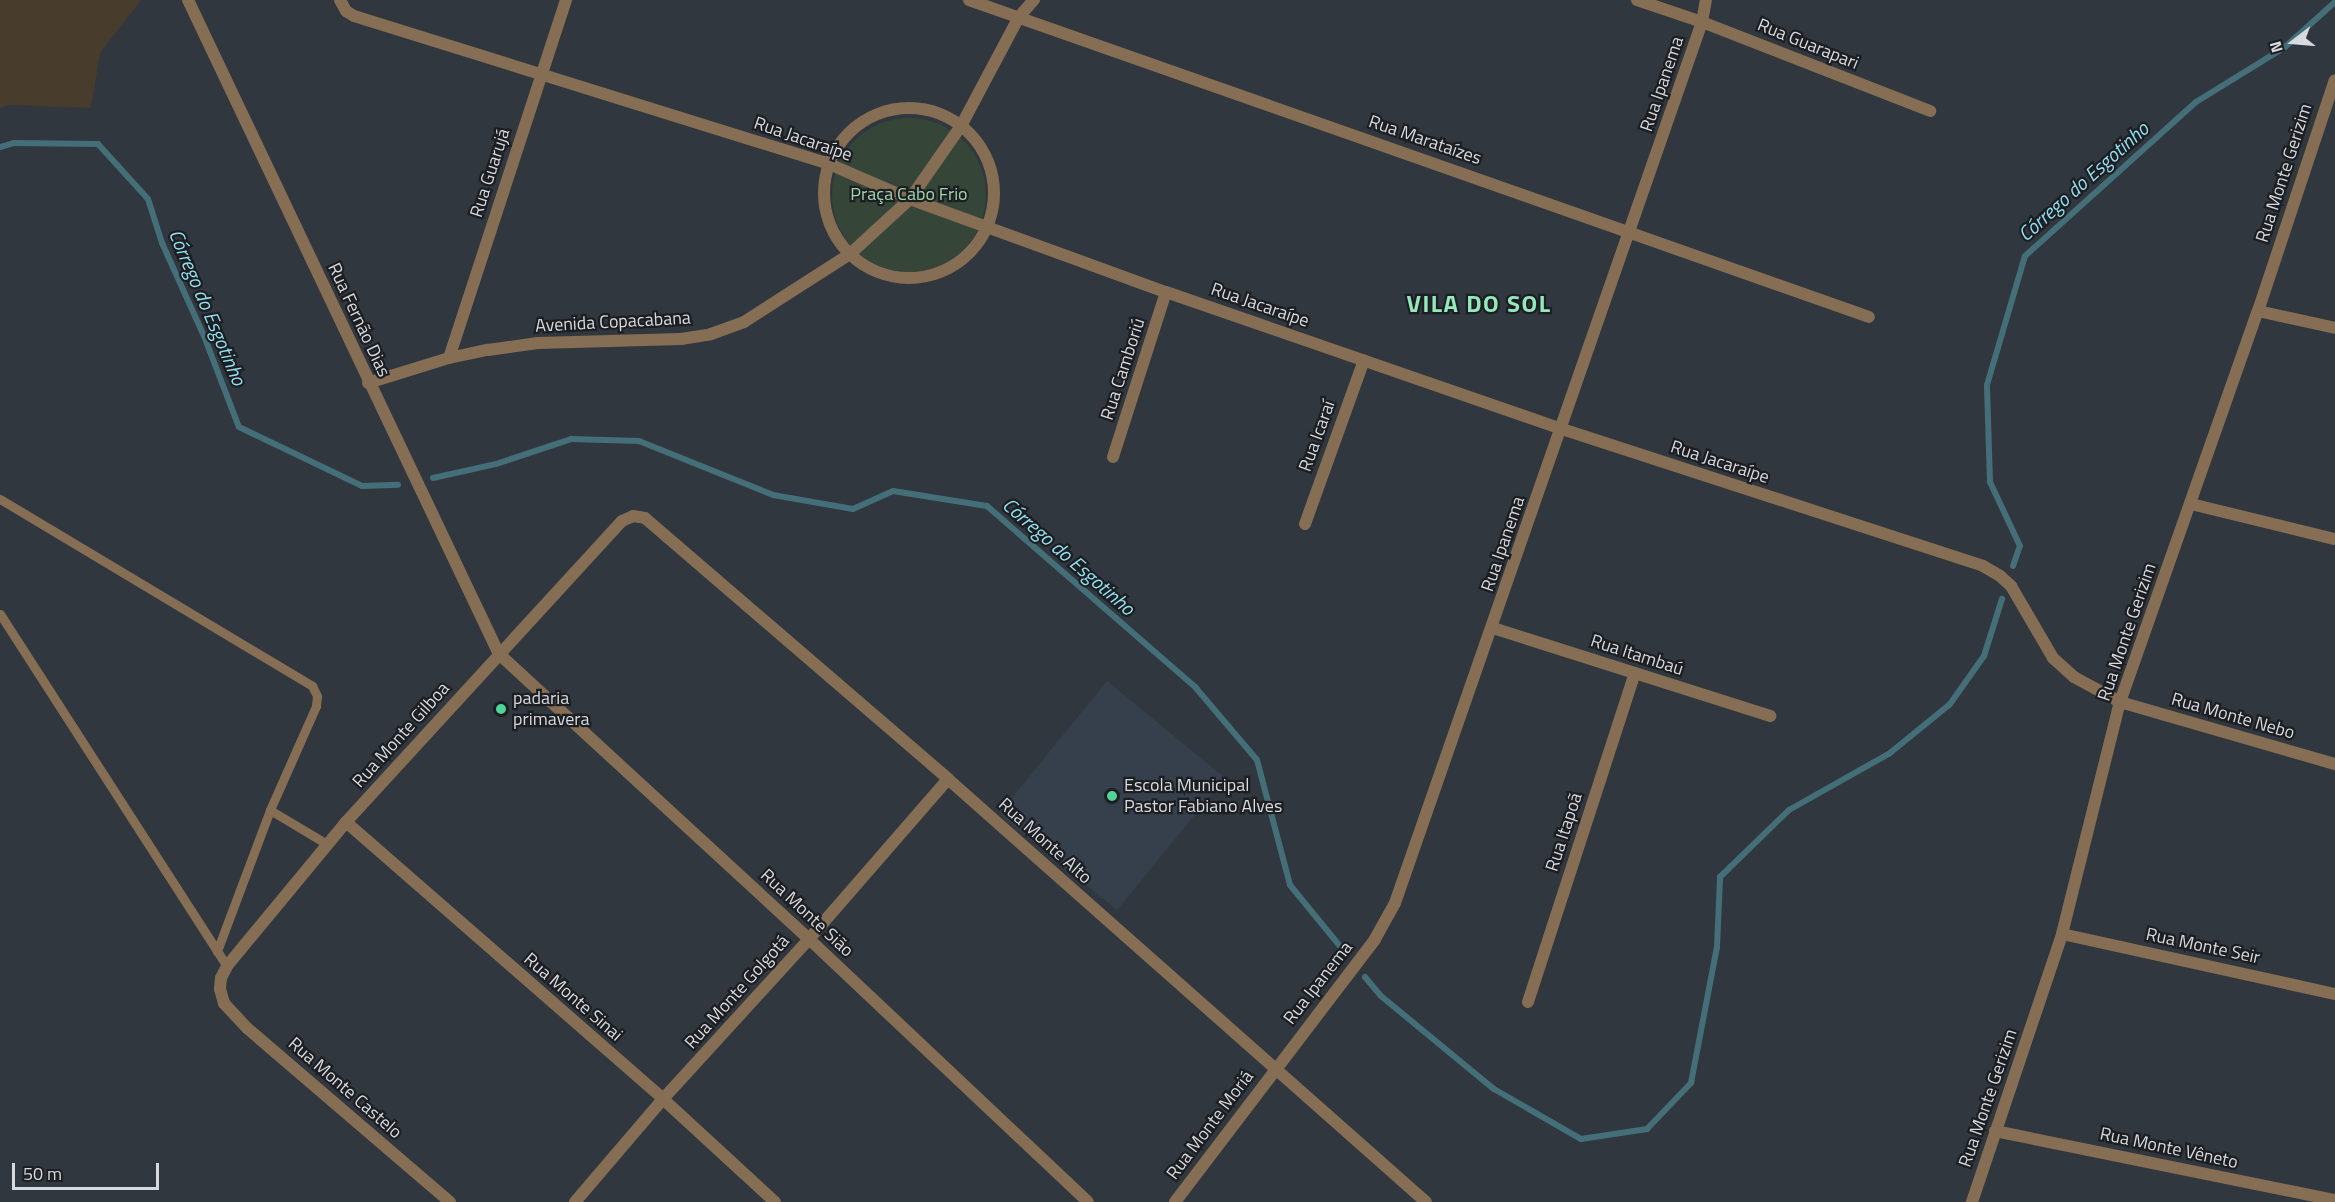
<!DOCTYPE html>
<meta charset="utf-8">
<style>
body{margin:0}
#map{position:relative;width:2335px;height:1202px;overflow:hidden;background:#31373e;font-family:"Titillium Web",sans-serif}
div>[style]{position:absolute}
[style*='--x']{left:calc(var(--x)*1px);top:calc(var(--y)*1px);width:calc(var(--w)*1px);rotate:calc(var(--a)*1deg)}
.built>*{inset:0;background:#36404d}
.industrial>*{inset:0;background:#483c2d}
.green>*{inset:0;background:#354639}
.round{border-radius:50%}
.stream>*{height:6px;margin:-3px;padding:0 3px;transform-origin:3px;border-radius:3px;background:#446f78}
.service>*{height:9px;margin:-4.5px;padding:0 4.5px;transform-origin:4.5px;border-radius:4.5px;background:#856e53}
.minor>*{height:12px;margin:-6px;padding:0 6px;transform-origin:6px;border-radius:6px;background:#856e53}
.minor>.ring{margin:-6px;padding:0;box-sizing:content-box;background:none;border:12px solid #856e53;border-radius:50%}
.tertiary>*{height:12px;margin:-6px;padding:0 6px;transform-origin:6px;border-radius:6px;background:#856e53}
.dots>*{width:16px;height:16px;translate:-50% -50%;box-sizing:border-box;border:3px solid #1c1e22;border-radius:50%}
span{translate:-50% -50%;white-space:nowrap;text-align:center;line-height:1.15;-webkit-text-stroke:4.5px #1c1e22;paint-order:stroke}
.street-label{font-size:18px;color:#d6dadf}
.park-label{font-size:18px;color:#a0d5ac}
.poi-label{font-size:18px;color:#d6dadf}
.left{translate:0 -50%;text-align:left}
.water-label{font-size:20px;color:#92dfef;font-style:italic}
.district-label{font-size:24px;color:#95e7bc;font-weight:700;letter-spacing:1.5px}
.north{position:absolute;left:2263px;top:12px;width:60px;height:60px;-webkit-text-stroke:4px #1c1e22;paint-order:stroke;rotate:254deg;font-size:16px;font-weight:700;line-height:24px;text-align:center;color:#d6dadf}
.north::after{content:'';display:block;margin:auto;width:21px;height:27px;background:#d6dadf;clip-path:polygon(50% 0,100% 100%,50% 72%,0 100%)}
.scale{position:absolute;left:12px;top:1163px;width:147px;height:27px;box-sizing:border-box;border:3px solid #d6dadf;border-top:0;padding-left:8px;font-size:18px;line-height:21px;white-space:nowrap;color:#d6dadf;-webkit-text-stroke:4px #1c1e22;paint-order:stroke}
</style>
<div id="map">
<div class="built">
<i style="clip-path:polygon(1107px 681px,1225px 778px,1117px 910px,999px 814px)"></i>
</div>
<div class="industrial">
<i style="clip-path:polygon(0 0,141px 0,100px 53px,91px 108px,9px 105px,0 108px)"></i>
</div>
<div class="green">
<i class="round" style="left:832px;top:118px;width:154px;height:154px"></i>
</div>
<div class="stream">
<i style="--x:0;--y:147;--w:15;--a:-16"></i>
<i style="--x:14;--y:143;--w:84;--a:0.7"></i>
<i style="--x:98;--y:144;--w:74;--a:47.7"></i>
<i style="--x:148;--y:199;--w:46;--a:72.3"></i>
<i style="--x:162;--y:243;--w:102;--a:65.7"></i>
<i style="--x:204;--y:336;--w:97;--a:69"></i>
<i style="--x:239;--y:427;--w:136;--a:25.6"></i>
<i style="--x:362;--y:486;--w:36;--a:-2"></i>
<i style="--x:433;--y:478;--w:65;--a:-12.5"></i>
<i style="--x:496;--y:464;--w:79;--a:-18.4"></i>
<i style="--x:571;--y:439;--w:68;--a:1.7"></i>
<i style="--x:639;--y:441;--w:144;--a:21.9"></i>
<i style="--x:773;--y:495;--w:81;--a:9.9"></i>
<i style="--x:853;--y:509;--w:44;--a:-24.2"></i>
<i style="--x:893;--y:491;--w:95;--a:9.1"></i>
<i style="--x:987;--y:506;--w:277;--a:41"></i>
<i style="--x:1196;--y:688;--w:94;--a:49.7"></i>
<i style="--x:1257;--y:760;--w:129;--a:75.2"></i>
<i style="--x:1290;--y:885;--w:85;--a:50.7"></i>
<i style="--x:2013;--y:566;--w:21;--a:-71"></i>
<i style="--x:2020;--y:546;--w:71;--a:-115.1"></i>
<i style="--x:1990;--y:482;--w:97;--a:-91.8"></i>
<i style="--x:1987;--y:385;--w:134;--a:-73.6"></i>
<i style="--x:2025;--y:256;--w:230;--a:-42"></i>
<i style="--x:2196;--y:102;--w:105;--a:-31.7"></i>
<i style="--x:2285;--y:47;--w:67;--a:-42"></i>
<i style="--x:1365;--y:977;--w:25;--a:50"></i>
<i style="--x:1381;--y:996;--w:146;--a:39.5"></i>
<i style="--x:1494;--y:1089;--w:100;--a:29.9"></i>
<i style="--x:1581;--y:1139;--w:67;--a:-8.6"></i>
<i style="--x:1647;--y:1129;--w:64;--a:-46.3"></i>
<i style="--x:1691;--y:1083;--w:138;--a:-79.2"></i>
<i style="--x:1717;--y:947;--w:70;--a:-87.5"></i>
<i style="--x:1720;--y:877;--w:96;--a:-44.2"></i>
<i style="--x:1789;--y:810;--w:116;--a:-29.4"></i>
<i style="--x:1890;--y:753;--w:77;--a:-39.2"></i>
<i style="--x:1950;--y:704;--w:59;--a:-54.7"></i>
<i style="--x:1984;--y:656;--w:60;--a:-72.5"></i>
</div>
<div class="service">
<i style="--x:0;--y:499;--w:364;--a:30.9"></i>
<i style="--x:312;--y:686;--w:11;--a:63"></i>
<i style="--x:317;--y:696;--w:10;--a:96"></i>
<i style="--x:316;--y:706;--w:114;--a:113.9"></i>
<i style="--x:270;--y:810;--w:151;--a:110.6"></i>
<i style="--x:0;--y:614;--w:419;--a:57.2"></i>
<i style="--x:270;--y:810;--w:66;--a:30.8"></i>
</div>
<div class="minor">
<i style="--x:340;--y:0;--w:13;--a:61"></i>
<i style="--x:346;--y:11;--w:9;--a:32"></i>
<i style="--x:354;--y:16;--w:498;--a:17.3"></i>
<i style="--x:829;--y:164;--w:88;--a:23.4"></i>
<i style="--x:910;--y:199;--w:272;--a:20"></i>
<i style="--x:1166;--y:292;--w:419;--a:19.1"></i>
<i style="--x:1562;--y:429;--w:443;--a:18"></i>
<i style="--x:1983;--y:566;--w:20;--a:30"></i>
<i style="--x:2000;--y:576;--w:15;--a:42"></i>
<i style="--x:2011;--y:586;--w:83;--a:59.7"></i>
<i style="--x:2053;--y:658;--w:28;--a:42"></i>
<i style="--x:2074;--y:677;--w:52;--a:28.5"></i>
<i style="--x:2120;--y:702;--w:224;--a:16.1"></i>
<i style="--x:969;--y:0;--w:954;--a:19.4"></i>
<i style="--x:1637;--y:0;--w:69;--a:18.7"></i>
<i style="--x:1702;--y:22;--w:245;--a:21.3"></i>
<i class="ring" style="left:824px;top:108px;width:158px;height:158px"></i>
<i style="--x:2258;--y:311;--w:79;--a:12.4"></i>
<i style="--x:449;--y:358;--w:377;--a:-71.9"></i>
<i style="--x:368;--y:383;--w:85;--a:-17.2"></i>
<i style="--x:449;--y:358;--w:40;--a:-12"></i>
<i style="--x:488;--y:350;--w:50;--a:-8"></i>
<i style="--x:538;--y:343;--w:143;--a:-1.6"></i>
<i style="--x:681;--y:339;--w:30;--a:-9"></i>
<i style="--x:711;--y:334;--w:35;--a:-20"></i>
<i style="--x:744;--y:322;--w:126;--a:-32.7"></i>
<i style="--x:850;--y:254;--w:81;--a:-42.5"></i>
<i style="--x:910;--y:199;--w:89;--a:-55.1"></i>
<i style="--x:961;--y:126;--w:123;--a:-62"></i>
<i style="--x:1019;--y:17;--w:23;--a:-49"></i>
<i style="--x:1113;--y:457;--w:173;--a:-72.2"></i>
<i style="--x:2191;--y:504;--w:148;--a:13.7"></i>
<i style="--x:1305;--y:524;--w:174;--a:-70.2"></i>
<i style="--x:1493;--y:628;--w:291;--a:17.6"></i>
<i style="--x:346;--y:822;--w:421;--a:41.1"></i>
<i style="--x:663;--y:1099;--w:152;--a:42.6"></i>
<i style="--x:2062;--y:934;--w:280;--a:12.4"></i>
<i style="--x:1528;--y:1002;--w:346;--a:-72"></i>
<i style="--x:1995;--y:1131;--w:347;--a:11.5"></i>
<i style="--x:450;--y:1202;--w:267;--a:-139.4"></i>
<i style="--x:247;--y:1028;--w:34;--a:-133"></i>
<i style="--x:224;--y:1003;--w:15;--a:-106"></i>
<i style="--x:220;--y:989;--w:11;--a:-85"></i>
<i style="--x:221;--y:978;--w:13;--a:-63"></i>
<i style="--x:227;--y:966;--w:187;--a:-50.4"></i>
<i style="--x:346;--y:822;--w:408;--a:-47.5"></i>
<i style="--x:622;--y:521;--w:12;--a:-24"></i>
<i style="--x:633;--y:516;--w:12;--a:9"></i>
<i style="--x:645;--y:518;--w:400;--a:40.7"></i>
<i style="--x:948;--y:779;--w:638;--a:41.51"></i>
<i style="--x:575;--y:1202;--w:135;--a:-49.5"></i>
<i style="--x:663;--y:1099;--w:217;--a:-47.6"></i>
<i style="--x:809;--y:939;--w:212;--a:-49"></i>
<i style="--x:1175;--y:1202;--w:330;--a:-52.7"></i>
<i style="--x:1375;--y:939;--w:41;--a:-60.9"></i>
<i style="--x:1395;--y:903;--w:933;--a:-70.79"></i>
<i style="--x:1702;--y:22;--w:22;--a:-80"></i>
</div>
<div class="tertiary">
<i style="--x:188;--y:0;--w:724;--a:64.57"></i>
<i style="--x:499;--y:654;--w:421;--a:42.6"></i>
<i style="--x:809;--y:939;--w:383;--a:43.3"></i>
<i style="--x:1972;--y:1202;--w:283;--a:-71.4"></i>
<i style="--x:2062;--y:934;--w:239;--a:-76"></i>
<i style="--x:2120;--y:702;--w:415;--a:-70.6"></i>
<i style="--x:2258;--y:311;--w:243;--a:-71.6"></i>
</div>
<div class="dots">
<i style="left:501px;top:709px;background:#50d398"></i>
<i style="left:1112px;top:796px;background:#50d398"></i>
</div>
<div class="street-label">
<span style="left:1808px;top:44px;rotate:22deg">Rua Guarapari</span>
<span style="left:1662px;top:84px;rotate:-71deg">Rua Ipanema</span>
<span style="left:803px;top:139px;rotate:19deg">Rua Jacaraípe</span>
<span style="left:1425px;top:140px;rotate:19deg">Rua Marataízes</span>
<span style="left:490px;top:173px;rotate:-72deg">Rua Guarujá</span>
<span style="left:2284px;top:173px;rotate:-72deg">Rua Monte Gerizim</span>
<span style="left:1260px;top:305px;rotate:19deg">Rua Jacaraípe</span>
<span style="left:359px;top:320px;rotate:65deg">Rua Fernão Dias</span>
<span style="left:613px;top:322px;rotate:-3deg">Avenida Copacabana</span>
<span style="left:1123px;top:369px;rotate:-72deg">Rua Camboriú</span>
<span style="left:1317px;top:436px;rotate:-70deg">Rua Icaraí</span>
<span style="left:1720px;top:462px;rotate:18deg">Rua Jacaraípe</span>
<span style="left:1503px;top:544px;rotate:-71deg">Rua Ipanema</span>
<span style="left:2127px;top:632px;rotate:-71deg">Rua Monte Gerizim</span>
<span style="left:1637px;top:655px;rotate:18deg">Rua Itambaú</span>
<span style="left:2233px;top:716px;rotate:16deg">Rua Monte Nebo</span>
<span style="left:401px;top:735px;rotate:-48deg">Rua Monte Gilboa</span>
<span style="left:1564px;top:832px;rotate:-72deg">Rua Itapoã</span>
<span style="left:1045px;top:841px;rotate:42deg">Rua Monte Alto</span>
<span style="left:807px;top:913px;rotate:43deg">Rua Monte Sião</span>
<span style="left:2203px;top:946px;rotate:12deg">Rua Monte Seir</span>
<span style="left:1318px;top:983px;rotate:-52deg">Rua Ipanema</span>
<span style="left:737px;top:992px;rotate:-48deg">Rua Monte Golgotá</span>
<span style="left:573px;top:997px;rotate:41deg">Rua Monte Sinai</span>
<span style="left:345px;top:1088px;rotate:41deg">Rua Monte Castelo</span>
<span style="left:1988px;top:1098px;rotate:-71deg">Rua Monte Gerizim</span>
<span style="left:1210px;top:1125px;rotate:-53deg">Rua Monte Moriá</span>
<span style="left:2169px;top:1148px;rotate:12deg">Rua Monte Vêneto</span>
</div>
<div class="park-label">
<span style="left:909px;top:194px">Praça Cabo Frio</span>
</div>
<div class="poi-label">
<span class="left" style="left:513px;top:709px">padaria<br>primavera</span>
<span class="left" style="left:1124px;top:796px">Escola Municipal<br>Pastor Fabiano Alves</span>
</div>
<div class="water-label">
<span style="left:2083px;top:181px;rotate:-42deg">Córrego do Esgotinho</span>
<span style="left:208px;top:307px;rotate:67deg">Córrego do Esgotinho</span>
<span style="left:1069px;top:556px;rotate:41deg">Córrego do Esgotinho</span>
</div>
<div class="district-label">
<span style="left:1479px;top:304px">VILA DO SOL</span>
</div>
<div class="north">N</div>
<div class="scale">50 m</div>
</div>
